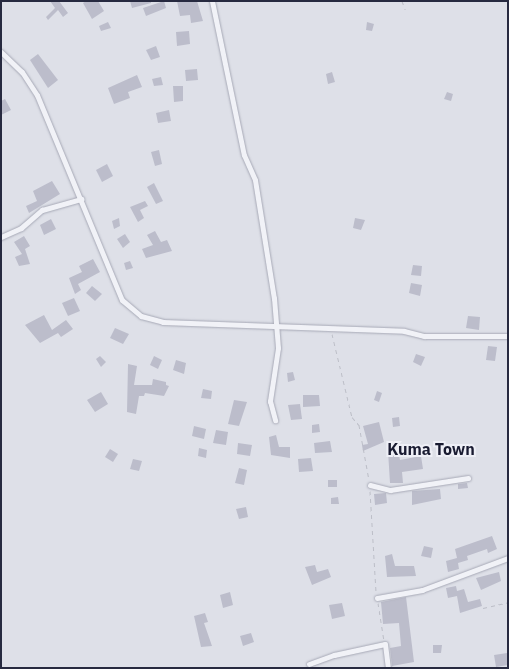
<!DOCTYPE html>
<style>
body{margin:0}
#map{position:relative;width:509px;height:669px;overflow:hidden;background:#dee0e8;font-family:"IBM Plex Sans",sans-serif}
div>[style]{position:absolute}
[style*='--x']{left:calc(var(--x)*1px);top:calc(var(--y)*1px);width:calc(var(--w)*1px);rotate:calc(var(--a)*1deg)}
.building>*{inset:0;background:#bcbdcb}
.path>*{height:1px;margin-top:-0.5px;transform-origin:0;background:repeating-linear-gradient(90deg,#bcbec7 0 4px,transparent 0 8px)}
.roads{filter:drop-shadow(0 0 1px #a7a9b6) drop-shadow(0 0 1px #a7a9b6)}
.street>*{height:5px;margin:-2.5px;padding:0 2.5px;transform-origin:2.5px;border-radius:2.5px;background:#f1f2f7}
span{translate:-50% -50%;white-space:nowrap;text-align:center;line-height:1.15;-webkit-text-stroke:4px #eeeff6;paint-order:stroke}
.neighbourhood-label{font-size:16px;color:#191b31;font-weight:700}
.frame{position:absolute;inset:0;border:2px solid #272a40;pointer-events:none}
</style>
<div id="map">
<div class="building">
<i style="clip-path:polygon(50px 1px,59px 1px,68px 13px,63px 17px,58px 10px,48px 20px,46px 17px,55px 8px)"></i>
<i style="clip-path:polygon(86px 1px,98px 1px,104px 11px,92px 19px,83px 3px)"></i>
<i style="clip-path:polygon(130px 1px,151px 1px,151px 3px,132px 8px)"></i>
<i style="clip-path:polygon(164px 1px,166px 8px,146px 16px,143px 8px)"></i>
<i style="clip-path:polygon(177px 1px,197px 1px,203px 21px,191px 23px,190px 15px,180px 16px)"></i>
<i style="clip-path:polygon(108px 22px,111px 28px,101px 31px,99px 26px)"></i>
<i style="clip-path:polygon(367px 22px,374px 24px,372px 31px,366px 30px)"></i>
<i style="clip-path:polygon(189px 31px,190px 44px,177px 46px,176px 32px)"></i>
<i style="clip-path:polygon(156px 46px,160px 57px,151px 60px,146px 50px)"></i>
<i style="clip-path:polygon(38px 54px,58px 80px,48px 88px,30px 60px)"></i>
<i style="clip-path:polygon(197px 69px,198px 80px,186px 81px,185px 70px)"></i>
<i style="clip-path:polygon(332px 72px,335px 82px,328px 84px,326px 74px)"></i>
<i style="clip-path:polygon(137px 75px,142px 87px,128px 92px,130px 98px,114px 104px,108px 88px)"></i>
<i style="clip-path:polygon(161px 77px,163px 85px,154px 86px,152px 79px)"></i>
<i style="clip-path:polygon(173px 86px,183px 86px,183px 101px,174px 102px)"></i>
<i style="clip-path:polygon(447px 92px,453px 94px,451px 101px,444px 99px)"></i>
<i style="clip-path:polygon(5px 99px,11px 110px,1px 115px,1px 101px)"></i>
<i style="clip-path:polygon(169px 110px,171px 121px,158px 123px,156px 113px)"></i>
<i style="clip-path:polygon(159px 150px,162px 164px,155px 166px,151px 152px)"></i>
<i style="clip-path:polygon(107px 164px,113px 176px,102px 182px,96px 170px)"></i>
<i style="clip-path:polygon(52px 181px,60px 194px,29px 213px,26px 206px,37px 201px,33px 191px)"></i>
<i style="clip-path:polygon(154px 183px,163px 201px,156px 204px,147px 187px)"></i>
<i style="clip-path:polygon(145px 201px,148px 206px,140px 210px,144px 218px,138px 222px,130px 207px)"></i>
<i style="clip-path:polygon(119px 218px,120px 226px,114px 229px,112px 221px)"></i>
<i style="clip-path:polygon(355px 218px,365px 220px,361px 230px,353px 228px)"></i>
<i style="clip-path:polygon(51px 219px,56px 229px,44px 235px,40px 225px)"></i>
<i style="clip-path:polygon(155px 231px,161px 242px,167px 240px,172px 251px,146px 258px,142px 249px,153px 245px,147px 235px)"></i>
<i style="clip-path:polygon(125px 234px,130px 242px,123px 248px,117px 239px)"></i>
<i style="clip-path:polygon(24px 236px,30px 246px,25px 249px,30px 264px,19px 266px,15px 257px,22px 254px,14px 242px)"></i>
<i style="clip-path:polygon(93px 259px,100px 272px,78px 284px,81px 290px,75px 294px,69px 278px,82px 272px,79px 266px)"></i>
<i style="clip-path:polygon(130px 261px,133px 268px,126px 270px,124px 263px)"></i>
<i style="clip-path:polygon(413px 265px,422px 266px,421px 276px,411px 275px)"></i>
<i style="clip-path:polygon(411px 283px,422px 285px,420px 296px,409px 293px)"></i>
<i style="clip-path:polygon(92px 286px,102px 294px,95px 301px,86px 293px)"></i>
<i style="clip-path:polygon(74px 298px,80px 311px,68px 316px,62px 303px)"></i>
<i style="clip-path:polygon(44px 315px,52px 330px,66px 320px,73px 329px,61px 337px,58px 333px,40px 343px,25px 325px)"></i>
<i style="clip-path:polygon(468px 316px,480px 317px,479px 330px,466px 328px)"></i>
<i style="clip-path:polygon(115px 328px,129px 334px,123px 344px,110px 338px)"></i>
<i style="clip-path:polygon(488px 346px,497px 347px,495px 361px,486px 360px)"></i>
<i style="clip-path:polygon(416px 354px,425px 357px,421px 366px,413px 362px)"></i>
<i style="clip-path:polygon(100px 356px,106px 362px,101px 367px,96px 359px)"></i>
<i style="clip-path:polygon(154px 356px,162px 360px,158px 369px,150px 365px)"></i>
<i style="clip-path:polygon(176px 360px,186px 363px,184px 374px,173px 370px)"></i>
<i style="clip-path:polygon(128px 364px,137px 366px,134px 385px,152px 385px,153px 379px,166px 382px,166px 385px,169px 386px,164px 396px,145px 393px,144px 396px,139px 396px,136px 414px,127px 412px)"></i>
<i style="clip-path:polygon(293px 372px,295px 380px,288px 382px,287px 373px)"></i>
<i style="clip-path:polygon(203px 389px,212px 391px,211px 399px,201px 398px)"></i>
<i style="clip-path:polygon(377px 391px,382px 393px,379px 402px,374px 400px)"></i>
<i style="clip-path:polygon(101px 392px,108px 404px,95px 412px,87px 400px)"></i>
<i style="clip-path:polygon(303px 395px,319px 395px,320px 406px,303px 407px)"></i>
<i style="clip-path:polygon(234px 400px,247px 402px,239px 426px,228px 424px)"></i>
<i style="clip-path:polygon(300px 404px,302px 419px,291px 420px,288px 405px)"></i>
<i style="clip-path:polygon(399px 417px,400px 426px,393px 427px,392px 418px)"></i>
<i style="clip-path:polygon(379px 422px,384px 442px,363px 451px,362px 445px,368px 444px,363px 426px)"></i>
<i style="clip-path:polygon(319px 424px,320px 432px,312px 433px,312px 425px)"></i>
<i style="clip-path:polygon(194px 426px,206px 429px,204px 439px,192px 436px)"></i>
<i style="clip-path:polygon(216px 430px,228px 432px,226px 445px,213px 443px)"></i>
<i style="clip-path:polygon(276px 435px,279px 447px,290px 447px,290px 458px,271px 455px,269px 437px)"></i>
<i style="clip-path:polygon(330px 441px,332px 452px,315px 453px,314px 443px)"></i>
<i style="clip-path:polygon(238px 443px,252px 445px,250px 456px,237px 454px)"></i>
<i style="clip-path:polygon(199px 448px,207px 450px,206px 458px,198px 456px)"></i>
<i style="clip-path:polygon(110px 449px,118px 454px,113px 462px,105px 457px)"></i>
<i style="clip-path:polygon(398px 450px,400px 460px,421px 456px,423px 469px,402px 472px,403px 483px,390px 483px,388px 451px)"></i>
<i style="clip-path:polygon(311px 458px,313px 471px,299px 472px,298px 459px)"></i>
<i style="clip-path:polygon(133px 459px,142px 461px,139px 471px,130px 469px)"></i>
<i style="clip-path:polygon(239px 468px,247px 470px,244px 485px,235px 483px)"></i>
<i style="clip-path:polygon(328px 480px,337px 480px,337px 487px,328px 487px)"></i>
<i style="clip-path:polygon(467px 483px,468px 488px,458px 489px,458px 484px)"></i>
<i style="clip-path:polygon(440px 489px,441px 499px,412px 505px,412px 491px)"></i>
<i style="clip-path:polygon(386px 493px,387px 503px,375px 505px,374px 494px)"></i>
<i style="clip-path:polygon(338px 497px,339px 504px,331px 504px,331px 498px)"></i>
<i style="clip-path:polygon(246px 507px,248px 517px,239px 519px,236px 509px)"></i>
<i style="clip-path:polygon(492px 536px,497px 549px,488px 553px,487px 549px,467px 556px,468px 560px,458px 563px,459px 569px,448px 572px,446px 561px,457px 558px,455px 549px)"></i>
<i style="clip-path:polygon(424px 546px,433px 548px,431px 558px,421px 556px)"></i>
<i style="clip-path:polygon(392px 554px,395px 566px,414px 566px,416px 576px,387px 577px,385px 556px)"></i>
<i style="clip-path:polygon(315px 565px,317px 572px,328px 569px,331px 577px,312px 585px,305px 567px)"></i>
<i style="clip-path:polygon(499px 572px,501px 581px,481px 590px,476px 578px)"></i>
<i style="clip-path:polygon(456px 586px,457px 591px,464px 589px,468px 602px,480px 599px,482px 606px,460px 613px,457px 596px,448px 598px,446px 588px)"></i>
<i style="clip-path:polygon(230px 592px,233px 605px,223px 608px,220px 595px)"></i>
<i style="clip-path:polygon(406px 597px,414px 662px,392px 666px,390px 648px,401px 646px,399px 623px,383px 624px,381px 602px)"></i>
<i style="clip-path:polygon(342px 603px,345px 616px,332px 619px,329px 605px)"></i>
<i style="clip-path:polygon(205px 613px,208px 622px,204px 623px,212px 646px,201px 647px,194px 616px)"></i>
<i style="clip-path:polygon(251px 633px,254px 642px,243px 646px,240px 636px)"></i>
<i style="clip-path:polygon(433px 645px,442px 645px,441px 653px,433px 653px)"></i>
<i style="clip-path:polygon(507px 653px,508px 665px,496px 667px,494px 655px)"></i>
</div>
<div class="path">
<i style="--x:402;--y:1;--w:9;--a:69"></i>
<i style="--x:332;--y:334;--w:85;--a:76.5"></i>
<i style="--x:352;--y:417;--w:11;--a:49"></i>
<i style="--x:359;--y:425;--w:56;--a:79.7"></i>
<i style="--x:370;--y:491;--w:101;--a:86.6"></i>
<i style="--x:378;--y:603;--w:36;--a:81"></i>
<i style="--x:483;--y:608;--w:26;--a:-13"></i>
</div>
<div class="roads">
<div class="street">
<i style="--x:212;--y:1;--w:157;--a:78.3"></i>
<i style="--x:244;--y:155;--w:27;--a:66"></i>
<i style="--x:255;--y:180;--w:120;--a:80.9"></i>
<i style="--x:274;--y:298;--w:50;--a:85.4"></i>
<i style="--x:278;--y:348;--w:54;--a:98.6"></i>
<i style="--x:270;--y:401;--w:20;--a:75"></i>
<i style="--x:1;--y:52;--w:29;--a:44"></i>
<i style="--x:22;--y:72;--w:27;--a:57"></i>
<i style="--x:37;--y:95;--w:222;--a:67.5"></i>
<i style="--x:122;--y:300;--w:25;--a:40"></i>
<i style="--x:141;--y:316;--w:23;--a:15"></i>
<i style="--x:163;--y:322;--w:241;--a:2.1"></i>
<i style="--x:404;--y:331;--w:21;--a:14"></i>
<i style="--x:424;--y:336;--w:84;--a:0"></i>
<i style="--x:1;--y:237;--w:22;--a:-24"></i>
<i style="--x:21;--y:228;--w:28;--a:-41"></i>
<i style="--x:42;--y:210;--w:41;--a:-15.8"></i>
<i style="--x:370;--y:485;--w:21;--a:14"></i>
<i style="--x:390;--y:490;--w:79;--a:-8.7"></i>
<i style="--x:377;--y:598;--w:46;--a:-10.1"></i>
<i style="--x:422;--y:590;--w:92;--a:-20.4"></i>
<i style="--x:309;--y:664;--w:27;--a:-20"></i>
<i style="--x:334;--y:655;--w:52;--a:-12.2"></i>
<i style="--x:385;--y:644;--w:24;--a:83"></i>
</div>
</div>
<div class="neighbourhood-label">
<span style="left:431px;top:449px">Kuma Town</span>
</div>
<div class="frame"></div>
</div>
